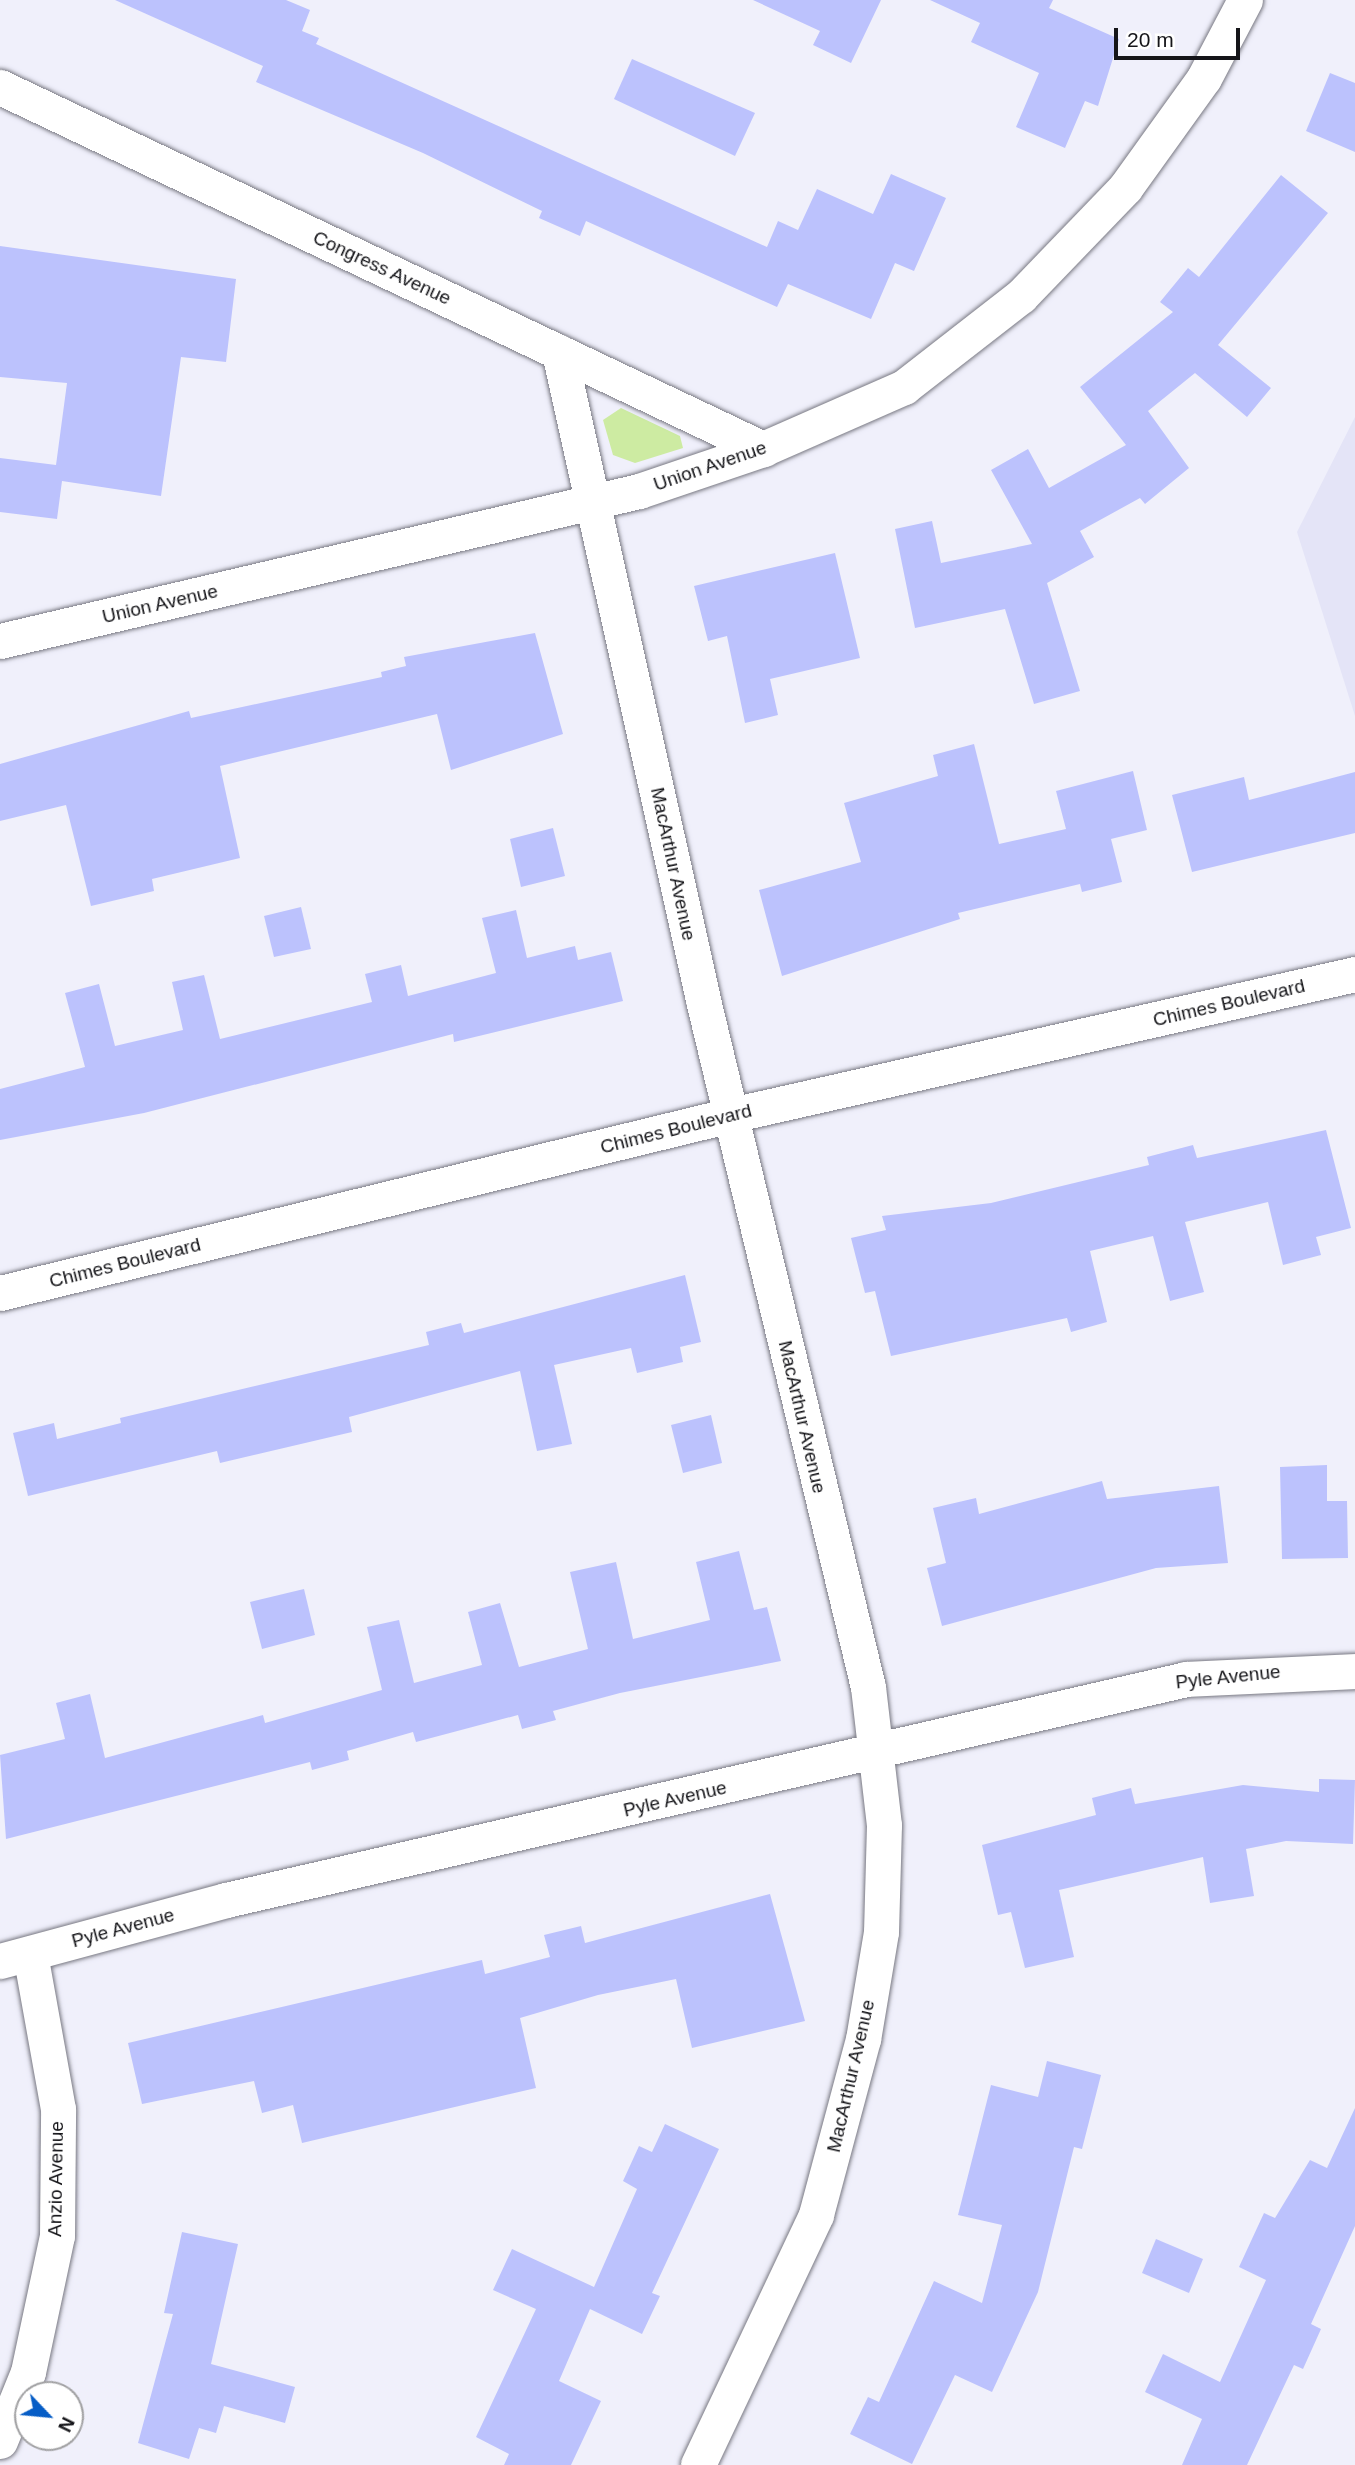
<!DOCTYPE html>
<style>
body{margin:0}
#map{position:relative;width:1355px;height:2465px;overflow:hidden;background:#f0f0fb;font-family:Helvetica,sans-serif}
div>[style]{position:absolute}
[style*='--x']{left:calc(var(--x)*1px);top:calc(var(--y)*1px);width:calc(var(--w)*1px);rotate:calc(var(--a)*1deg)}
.built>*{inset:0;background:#e4e4f7}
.green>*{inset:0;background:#cdeba2}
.building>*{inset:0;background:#bcc2fd}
.roads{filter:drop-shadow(0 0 2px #787882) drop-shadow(0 0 2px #787882)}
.minor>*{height:35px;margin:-17.5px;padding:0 17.5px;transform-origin:17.5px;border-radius:17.5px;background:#fff}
span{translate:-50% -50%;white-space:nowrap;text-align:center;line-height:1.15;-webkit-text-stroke:5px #fff;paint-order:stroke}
.street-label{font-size:19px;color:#151519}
.north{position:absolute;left:14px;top:2381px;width:70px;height:70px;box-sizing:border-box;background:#fff;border:2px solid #a1a1a3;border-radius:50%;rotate:116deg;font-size:19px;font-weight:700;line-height:28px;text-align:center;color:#151519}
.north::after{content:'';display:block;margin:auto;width:24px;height:32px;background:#065dc6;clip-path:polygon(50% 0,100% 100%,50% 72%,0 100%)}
.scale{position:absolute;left:1114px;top:28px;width:126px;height:32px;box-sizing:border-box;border:4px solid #151519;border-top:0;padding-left:9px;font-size:21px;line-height:24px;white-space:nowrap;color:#151519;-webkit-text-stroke:5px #fff;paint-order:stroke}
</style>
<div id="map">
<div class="built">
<i style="clip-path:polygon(1355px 417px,1355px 716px,1297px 532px)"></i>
</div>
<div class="green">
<i style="clip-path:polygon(621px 408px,680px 436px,683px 448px,635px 463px,613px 455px,603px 420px)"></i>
</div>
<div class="building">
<i style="clip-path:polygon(115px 0,286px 0,310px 10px,302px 31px,319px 38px,316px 44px,767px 247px,778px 221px,798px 230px,817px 189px,873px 214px,891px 174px,946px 198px,914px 271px,895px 263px,871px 319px,788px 284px,777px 307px,586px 221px,580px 236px,539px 218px,542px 211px,423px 153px,256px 82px,263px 66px)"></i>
<i style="clip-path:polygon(753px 0,881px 0,851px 63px,813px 45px,820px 31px)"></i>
<i style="clip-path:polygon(930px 0,1053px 0,1049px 8px,1119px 39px,1098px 106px,1085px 101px,1065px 148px,1016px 127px,1039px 73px,971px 42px,980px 23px)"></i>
<i style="clip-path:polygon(632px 59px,755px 113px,735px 156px,614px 99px)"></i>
<i style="clip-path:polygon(1330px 73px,1355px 83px,1355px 152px,1306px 131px)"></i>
<i style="clip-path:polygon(1281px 175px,1328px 213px,1218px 345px,1271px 388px,1247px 417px,1195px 373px,1148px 411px,1189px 468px,1145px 504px,1140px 498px,1080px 531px,1094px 557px,1047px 583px,1080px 691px,1034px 704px,1005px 609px,915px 628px,895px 529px,932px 521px,941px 563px,1032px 544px,991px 470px,1028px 449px,1049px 488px,1126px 445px,1080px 387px,1173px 312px,1160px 302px,1188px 268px,1199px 277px)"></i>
<i style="clip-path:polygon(0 246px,236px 279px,226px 362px,181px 357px,161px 496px,62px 481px,57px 519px,0 512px,0 458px,56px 465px,67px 383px,0 377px)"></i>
<i style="clip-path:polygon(835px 553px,860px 658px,770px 679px,778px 715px,745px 723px,727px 636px,708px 641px,694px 586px)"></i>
<i style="clip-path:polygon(535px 633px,563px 734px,451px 770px,437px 714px,220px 766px,240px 858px,152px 879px,154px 891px,91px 906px,66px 805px,0 821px,0 764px,189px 711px,191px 718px,382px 677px,381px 672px,406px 666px,404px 657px)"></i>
<i style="clip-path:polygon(974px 744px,999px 844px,1066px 829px,1056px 791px,1133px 771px,1147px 830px,1111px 839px,1122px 882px,1082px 892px,1080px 884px,958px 913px,960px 919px,782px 976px,759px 890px,861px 862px,844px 803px,938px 776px,933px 755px)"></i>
<i style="clip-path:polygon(1355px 772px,1355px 833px,1192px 872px,1172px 795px,1244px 777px,1249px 800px)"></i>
<i style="clip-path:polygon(553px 828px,565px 876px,521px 887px,510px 839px)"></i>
<i style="clip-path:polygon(301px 907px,311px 949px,274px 957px,264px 916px)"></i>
<i style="clip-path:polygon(516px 910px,527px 958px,575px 946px,578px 960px,611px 952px,623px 1001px,454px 1042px,453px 1034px,144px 1113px,0 1140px,0 1089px,85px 1067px,65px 993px,99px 984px,115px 1046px,183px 1030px,172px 982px,204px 975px,220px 1039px,372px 1002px,365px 974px,401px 965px,408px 996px,496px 973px,482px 918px)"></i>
<i style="clip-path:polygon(1326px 1130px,1351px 1228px,1316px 1237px,1321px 1255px,1283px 1265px,1268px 1202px,1185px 1222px,1204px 1292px,1170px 1301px,1153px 1236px,1090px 1251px,1107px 1322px,1071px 1332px,1067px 1318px,891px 1356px,875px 1291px,865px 1293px,851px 1238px,886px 1230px,882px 1216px,991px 1203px,1149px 1165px,1147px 1157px,1193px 1145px,1197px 1158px)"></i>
<i style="clip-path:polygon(685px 1275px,701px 1342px,680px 1347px,683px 1362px,637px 1373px,631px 1348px,554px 1365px,572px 1444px,537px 1451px,520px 1371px,349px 1417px,352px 1432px,220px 1463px,217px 1451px,28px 1496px,13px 1433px,54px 1423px,57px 1439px,121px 1423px,120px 1418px,429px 1345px,426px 1332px,461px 1323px,464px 1333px)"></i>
<i style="clip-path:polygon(711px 1415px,722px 1463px,683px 1473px,671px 1425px)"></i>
<i style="clip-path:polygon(1327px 1465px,1327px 1501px,1347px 1501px,1348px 1558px,1282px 1559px,1280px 1467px)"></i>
<i style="clip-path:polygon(1102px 1481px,1107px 1499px,1219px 1486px,1228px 1563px,1156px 1568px,942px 1626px,927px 1568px,946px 1563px,933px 1508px,976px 1498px,979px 1514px)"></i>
<i style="clip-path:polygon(739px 1551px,754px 1610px,767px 1607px,781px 1661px,620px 1693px,553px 1711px,556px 1720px,522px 1729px,518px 1715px,416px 1742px,413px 1732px,347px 1751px,349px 1760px,312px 1770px,310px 1762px,6px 1839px,0 1755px,65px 1739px,56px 1703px,90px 1694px,105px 1758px,263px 1715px,265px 1723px,382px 1690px,367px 1627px,399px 1620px,414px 1683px,482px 1665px,468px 1612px,500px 1603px,519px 1667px,588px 1649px,570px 1572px,616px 1562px,633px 1639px,710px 1620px,696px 1562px)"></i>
<i style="clip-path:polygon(304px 1589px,315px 1635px,262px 1649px,250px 1602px)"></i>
<i style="clip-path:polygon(1319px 1779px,1355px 1780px,1353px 1844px,1286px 1841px,1246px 1849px,1254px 1896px,1210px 1903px,1203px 1857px,1059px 1890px,1074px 1957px,1025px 1968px,1011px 1912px,998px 1915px,982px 1845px,1096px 1815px,1092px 1798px,1131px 1788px,1135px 1804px,1243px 1785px,1319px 1792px)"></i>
<i style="clip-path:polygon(770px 1894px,805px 2021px,692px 2048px,676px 1979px,598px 1995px,520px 2018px,536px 2088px,302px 2143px,293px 2105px,262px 2113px,254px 2081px,142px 2104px,128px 2043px,482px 1960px,485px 1974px,550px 1957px,544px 1935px,581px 1926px,585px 1943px)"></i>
<i style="clip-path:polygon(1047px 2061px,1101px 2075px,1082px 2149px,1074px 2147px,1038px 2292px,992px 2392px,955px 2375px,912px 2464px,850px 2434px,868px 2397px,879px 2402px,934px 2281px,982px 2303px,1002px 2225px,958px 2215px,991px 2085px,1038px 2097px)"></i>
<i style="clip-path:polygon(1355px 2108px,1355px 2226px,1311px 2324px,1321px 2329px,1303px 2369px,1294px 2365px,1247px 2465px,1182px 2465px,1202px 2419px,1145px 2392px,1163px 2354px,1220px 2382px,1266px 2280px,1239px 2267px,1264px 2213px,1275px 2218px,1310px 2160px,1327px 2168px)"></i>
<i style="clip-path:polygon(665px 2124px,719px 2149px,652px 2293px,660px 2296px,642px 2334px,590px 2309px,559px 2381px,601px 2401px,571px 2465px,504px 2465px,509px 2454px,476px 2437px,536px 2309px,493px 2290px,512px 2249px,594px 2287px,637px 2189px,623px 2181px,639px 2146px,652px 2152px)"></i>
<i style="clip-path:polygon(182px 2232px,238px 2244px,211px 2364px,295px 2387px,285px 2423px,224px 2406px,216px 2433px,199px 2428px,189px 2459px,138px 2443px,173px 2314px,164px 2313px)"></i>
<i style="clip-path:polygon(1156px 2239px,1203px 2259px,1189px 2293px,1142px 2273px)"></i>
</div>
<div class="roads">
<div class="minor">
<i style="--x:0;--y:87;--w:845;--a:25.38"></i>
<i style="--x:559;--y:352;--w:668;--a:77.46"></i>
<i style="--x:704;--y:1004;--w:702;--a:76.5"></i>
<i style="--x:868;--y:1687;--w:139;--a:83.4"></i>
<i style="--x:884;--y:1825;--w:107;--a:91.6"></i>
<i style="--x:881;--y:1932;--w:109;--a:99.5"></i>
<i style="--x:863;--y:2039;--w:182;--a:105"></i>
<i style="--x:816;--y:2215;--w:276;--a:115.3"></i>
<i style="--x:0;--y:641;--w:656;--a:-13.21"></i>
<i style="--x:639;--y:491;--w:131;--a:-18.7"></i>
<i style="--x:763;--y:449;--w:154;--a:-23.7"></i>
<i style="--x:904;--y:387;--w:148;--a:-37.9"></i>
<i style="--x:1021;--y:296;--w:150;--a:-46.1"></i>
<i style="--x:1125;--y:188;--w:135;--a:-54.3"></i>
<i style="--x:1204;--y:78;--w:88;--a:-62.3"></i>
<i style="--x:0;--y:1293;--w:752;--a:-13.69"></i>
<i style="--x:731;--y:1115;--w:640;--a:-12.73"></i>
<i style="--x:0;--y:1961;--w:234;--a:-15.1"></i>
<i style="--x:226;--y:1900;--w:985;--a:-12.96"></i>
<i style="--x:1186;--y:1679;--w:169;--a:-2.7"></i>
<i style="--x:0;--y:2441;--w:74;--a:-67.9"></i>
<i style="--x:28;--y:2372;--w:139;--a:-78"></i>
<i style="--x:57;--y:2236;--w:127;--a:-89.5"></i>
<i style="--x:58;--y:2109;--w:158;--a:-100.2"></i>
</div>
</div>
<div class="street-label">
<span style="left:382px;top:268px;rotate:25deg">Congress Avenue</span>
<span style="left:710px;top:466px;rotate:-19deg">Union Avenue</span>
<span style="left:160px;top:604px;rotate:-13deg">Union Avenue</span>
<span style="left:673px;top:864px;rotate:78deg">MacArthur Avenue</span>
<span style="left:1229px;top:1003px;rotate:-13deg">Chimes Boulevard</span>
<span style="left:676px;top:1129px;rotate:-14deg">Chimes Boulevard</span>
<span style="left:125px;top:1263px;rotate:-14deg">Chimes Boulevard</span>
<span style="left:802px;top:1417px;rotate:77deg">MacArthur Avenue</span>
<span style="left:1228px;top:1677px;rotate:-6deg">Pyle Avenue</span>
<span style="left:675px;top:1799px;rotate:-13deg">Pyle Avenue</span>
<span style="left:123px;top:1928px;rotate:-15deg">Pyle Avenue</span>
<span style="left:851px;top:2076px;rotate:-77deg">MacArthur Avenue</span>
<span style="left:56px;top:2179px;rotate:-89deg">Anzio Avenue</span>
</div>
<div class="north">N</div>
<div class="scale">20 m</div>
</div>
